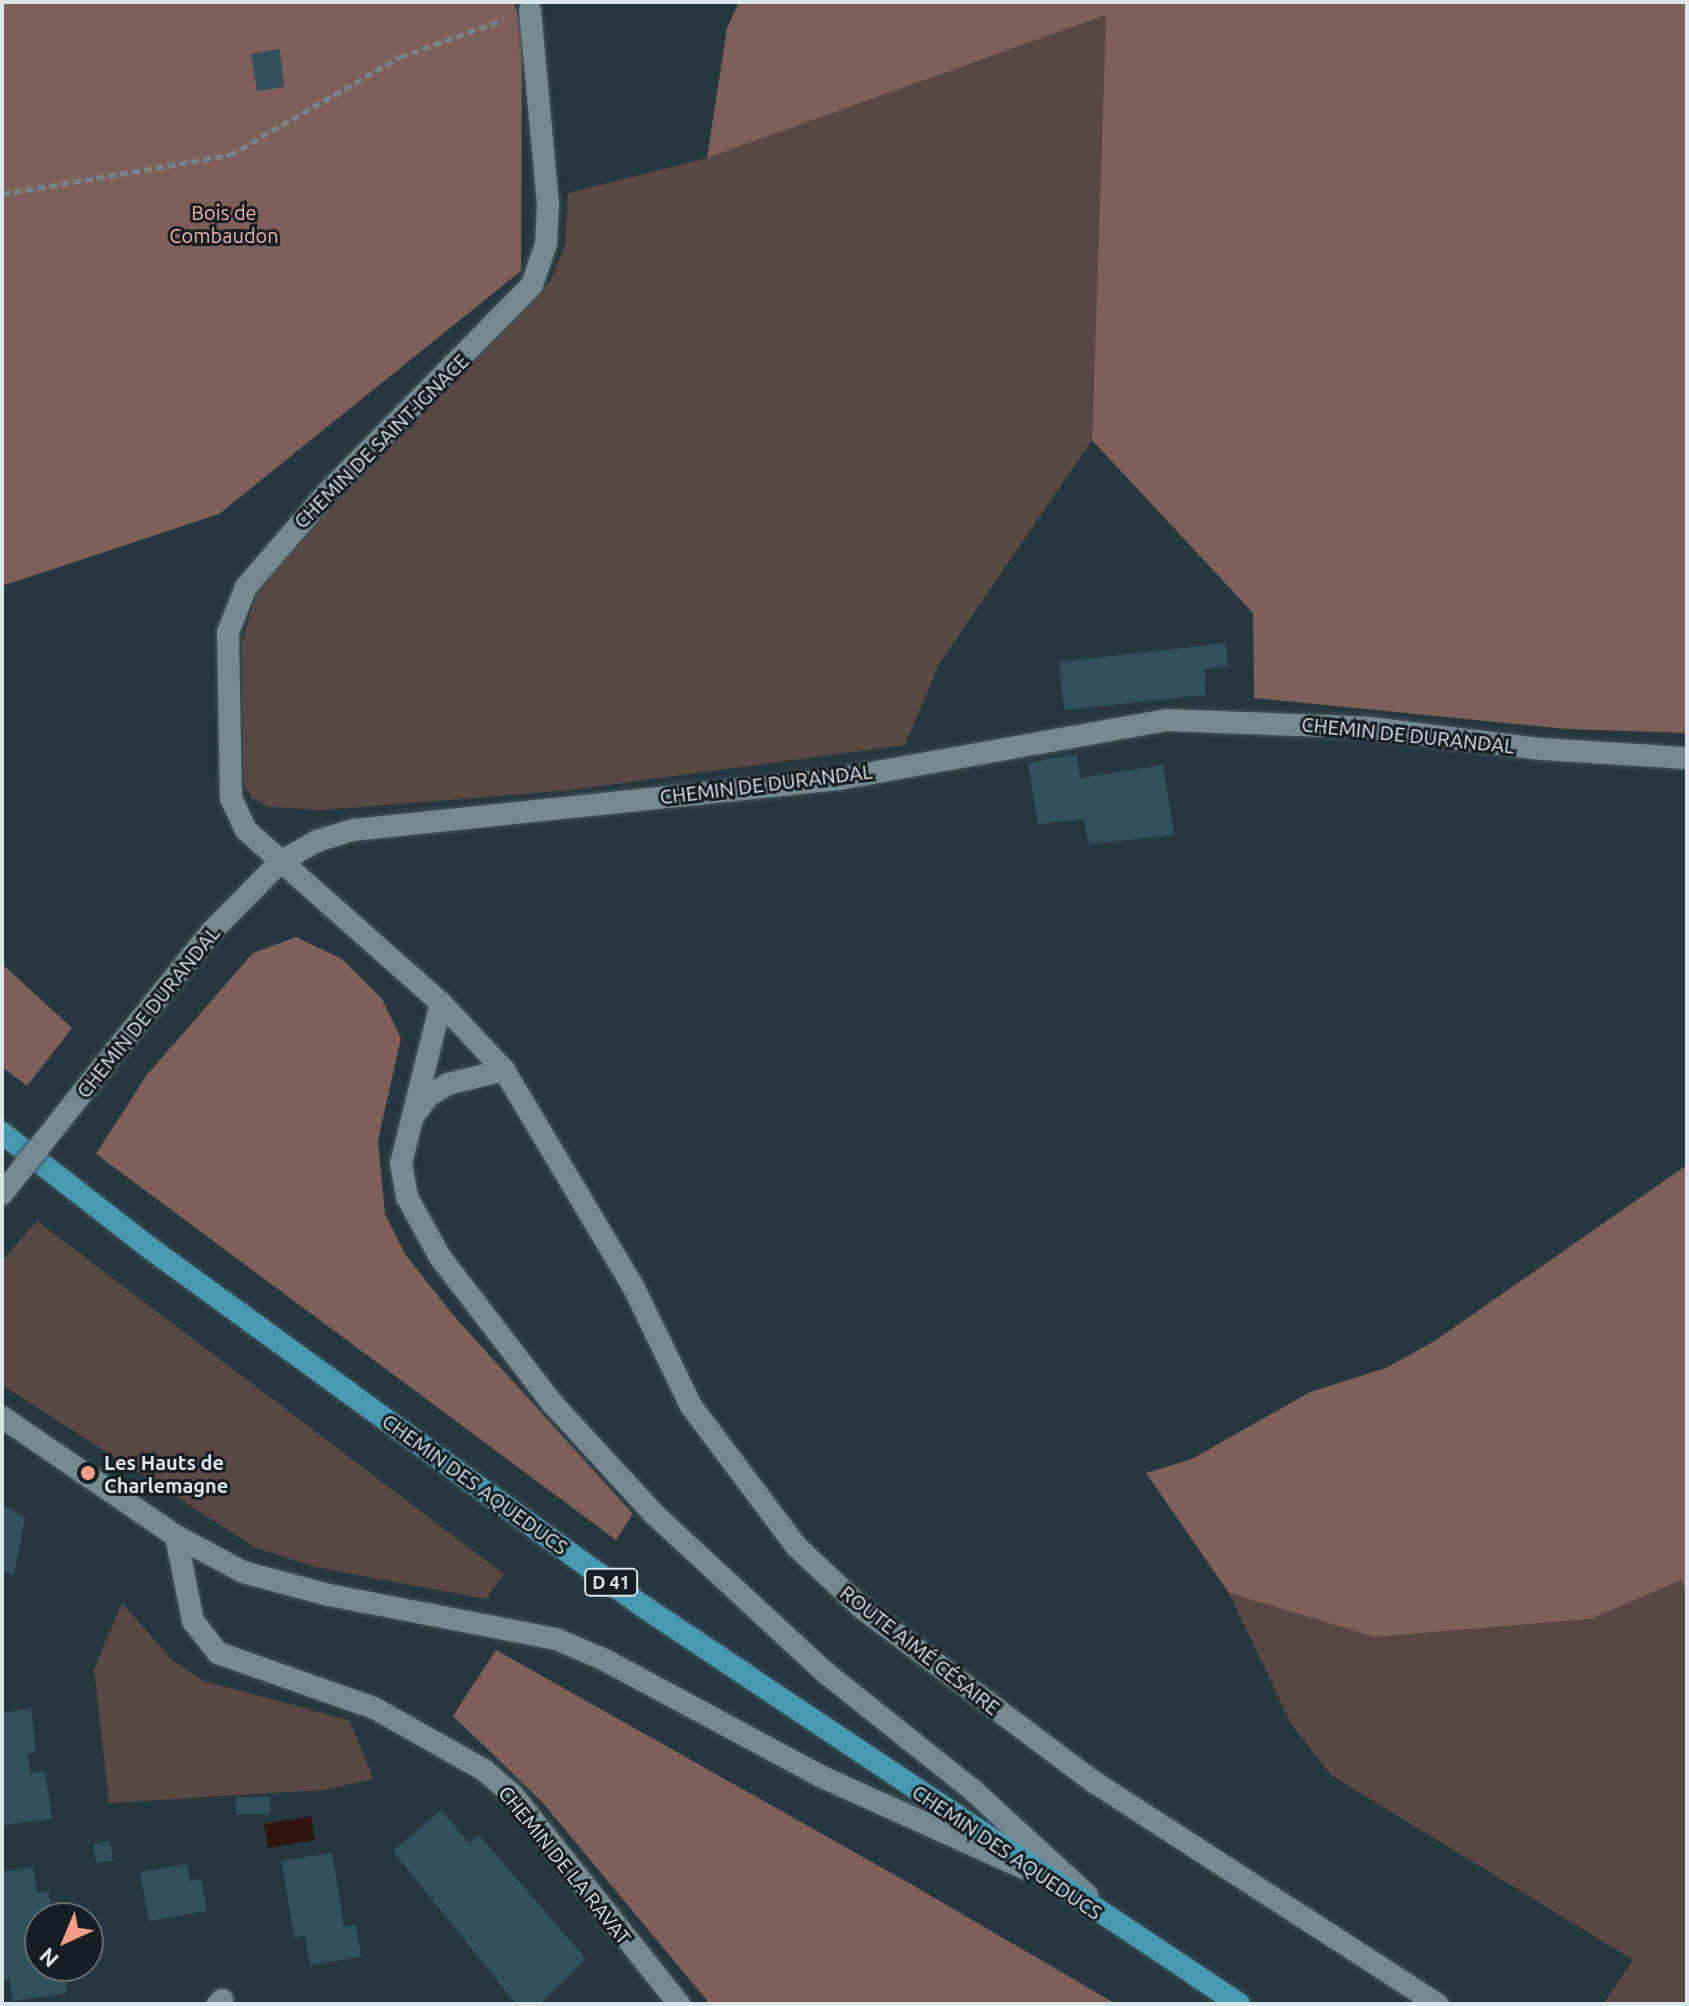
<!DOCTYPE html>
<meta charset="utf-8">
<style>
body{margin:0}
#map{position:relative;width:1689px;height:2006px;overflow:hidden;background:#25383f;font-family:Ubuntu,sans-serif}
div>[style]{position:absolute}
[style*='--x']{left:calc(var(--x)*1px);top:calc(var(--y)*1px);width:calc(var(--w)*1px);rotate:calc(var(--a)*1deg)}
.green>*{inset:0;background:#584742}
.forest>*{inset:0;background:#7f6058}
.water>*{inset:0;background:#2e160f}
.building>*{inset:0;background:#30505b}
.path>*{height:5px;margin-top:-2.5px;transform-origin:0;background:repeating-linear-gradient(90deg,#75848a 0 8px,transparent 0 12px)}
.roads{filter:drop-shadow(0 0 2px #435358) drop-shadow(0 0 2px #435358)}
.minor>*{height:22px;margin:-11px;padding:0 11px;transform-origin:11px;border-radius:11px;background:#748990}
.primary>*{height:22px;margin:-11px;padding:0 11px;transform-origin:11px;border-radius:11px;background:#4599b0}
.bridges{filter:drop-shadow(0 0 2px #435358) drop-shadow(0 0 2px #435358)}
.minor-bridge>*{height:22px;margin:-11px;padding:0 11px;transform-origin:11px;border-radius:11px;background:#748990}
.dots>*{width:22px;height:22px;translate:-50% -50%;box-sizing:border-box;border:4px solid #161e21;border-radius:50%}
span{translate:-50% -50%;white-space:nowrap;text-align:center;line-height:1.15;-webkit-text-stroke:6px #161e21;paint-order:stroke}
.shield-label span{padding:2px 6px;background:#161e21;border:2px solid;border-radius:6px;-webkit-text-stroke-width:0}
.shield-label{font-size:18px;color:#dbe6ea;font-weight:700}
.park-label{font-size:20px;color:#efb4a4}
.street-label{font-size:20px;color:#dbe6ea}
.poi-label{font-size:20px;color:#dbe6ea;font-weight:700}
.left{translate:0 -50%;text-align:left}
.frame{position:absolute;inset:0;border:4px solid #dbe6ea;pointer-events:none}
.north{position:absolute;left:24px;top:1902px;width:80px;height:80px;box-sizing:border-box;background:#161e21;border:2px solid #656e71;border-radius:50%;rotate:224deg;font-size:22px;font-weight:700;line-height:32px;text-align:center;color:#dbe6ea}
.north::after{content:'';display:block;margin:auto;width:28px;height:36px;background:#f49e87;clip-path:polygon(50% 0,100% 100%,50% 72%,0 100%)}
</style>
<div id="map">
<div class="green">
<i style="clip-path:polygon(1106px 15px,1092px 440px,939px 664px,905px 745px,563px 791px,323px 810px,269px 807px,252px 798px,243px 783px,242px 642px,259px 585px,281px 554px,550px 282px,565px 245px,568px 193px,707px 158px)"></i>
<i style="clip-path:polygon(37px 1221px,504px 1574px,486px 1599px,315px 1567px,256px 1548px,2px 1385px,2px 1261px)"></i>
<i style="clip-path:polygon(1681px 1580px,1687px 1596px,1687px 2004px,1603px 2004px,1633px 1960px,1331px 1775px,1291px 1724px,1229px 1593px,1375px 1637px,1591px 1619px)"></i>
<i style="clip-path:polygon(122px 1603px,172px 1660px,204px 1681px,349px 1720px,374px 1779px,324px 1790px,109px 1803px,94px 1669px)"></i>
</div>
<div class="forest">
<i style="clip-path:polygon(2px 2px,514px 2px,522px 28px,521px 271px,219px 514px,2px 586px)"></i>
<i style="clip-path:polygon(739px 2px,1687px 2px,1687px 733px,1567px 729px,1254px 698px,1253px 613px,1092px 440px,1106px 15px,707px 158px,727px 28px)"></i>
<i style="clip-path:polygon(296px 937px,342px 959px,382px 999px,401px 1038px,378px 1140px,385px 1214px,405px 1254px,453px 1315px,633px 1514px,616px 1540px,96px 1154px,146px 1076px,253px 953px)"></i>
<i style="clip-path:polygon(2px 964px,72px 1028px,27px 1086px,2px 1067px)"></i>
<i style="clip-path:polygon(1687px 1165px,1687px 1596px,1681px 1580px,1591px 1619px,1375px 1637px,1229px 1593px,1146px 1473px,1192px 1459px,1310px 1392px,1386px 1368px,1436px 1340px)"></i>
<i style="clip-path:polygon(496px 1650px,909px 1883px,1116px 2004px,710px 2004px,542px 1802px,453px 1716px)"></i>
</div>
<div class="water">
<i style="clip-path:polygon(311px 1816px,315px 1840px,268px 1848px,264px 1824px)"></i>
</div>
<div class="building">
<i style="clip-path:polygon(280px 49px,284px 87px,257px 91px,251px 54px)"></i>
<i style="clip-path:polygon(1226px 643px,1228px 666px,1204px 669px,1206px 695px,1064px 710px,1059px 662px)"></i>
<i style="clip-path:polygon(1077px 754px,1080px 778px,1163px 765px,1174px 835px,1089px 844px,1084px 819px,1038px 824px,1028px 763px)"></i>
<i style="clip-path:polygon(2px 1504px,25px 1517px,14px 1575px,2px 1572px)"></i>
<i style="clip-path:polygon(31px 1708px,36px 1752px,27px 1753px,30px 1773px,45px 1771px,52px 1819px,2px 1825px,2px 1713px)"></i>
<i style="clip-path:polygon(236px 1797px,270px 1797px,270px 1814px,236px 1814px)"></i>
<i style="clip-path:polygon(441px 1810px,469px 1843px,479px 1835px,586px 1959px,540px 2004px,516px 2004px,393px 1851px)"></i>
<i style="clip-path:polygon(110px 1841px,113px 1861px,96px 1863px,93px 1844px)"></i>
<i style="clip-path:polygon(332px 1853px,344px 1927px,356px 1925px,361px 1957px,310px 1965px,305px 1936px,294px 1938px,282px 1861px)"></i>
<i style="clip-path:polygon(187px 1864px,190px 1881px,201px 1879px,207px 1911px,149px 1921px,140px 1872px)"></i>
<i style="clip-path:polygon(33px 1867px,37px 1893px,49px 1891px,52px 1914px,70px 1911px,71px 1918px,40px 1918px,40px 1966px,63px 1966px,67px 1993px,13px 2001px,10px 1979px,2px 1981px,2px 1872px)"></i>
</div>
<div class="path">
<i style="--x:2;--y:194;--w:231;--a:-9.7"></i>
<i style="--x:230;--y:155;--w:196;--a:-30"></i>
<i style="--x:400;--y:57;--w:109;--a:-19.9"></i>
</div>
<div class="roads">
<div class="minor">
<i style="--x:530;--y:10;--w:195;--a:84.7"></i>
<i style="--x:548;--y:204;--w:40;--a:92.9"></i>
<i style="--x:546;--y:244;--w:43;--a:108.9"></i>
<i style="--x:532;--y:285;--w:292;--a:134.6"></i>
<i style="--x:327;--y:493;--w:124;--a:130.8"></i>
<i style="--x:246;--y:587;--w:48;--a:111.8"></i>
<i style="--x:228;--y:632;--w:166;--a:89"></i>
<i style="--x:231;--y:798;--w:35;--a:65"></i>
<i style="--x:246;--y:830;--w:261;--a:41.6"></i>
<i style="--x:441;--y:1003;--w:92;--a:46.8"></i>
<i style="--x:504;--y:1070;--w:252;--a:59.2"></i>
<i style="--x:633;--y:1286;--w:133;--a:64.2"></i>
<i style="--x:691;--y:1406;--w:176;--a:53.1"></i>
<i style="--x:797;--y:1547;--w:89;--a:43.2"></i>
<i style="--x:862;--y:1608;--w:290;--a:36.9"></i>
<i style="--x:1094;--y:1782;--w:409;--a:32.9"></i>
<i style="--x:441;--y:1003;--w:165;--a:104"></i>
<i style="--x:401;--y:1163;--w:35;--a:80"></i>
<i style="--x:407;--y:1197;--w:68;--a:61.2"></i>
<i style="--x:440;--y:1257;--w:184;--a:52.5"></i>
<i style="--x:552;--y:1403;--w:151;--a:47.4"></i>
<i style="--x:654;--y:1514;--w:234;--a:42.8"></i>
<i style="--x:826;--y:1673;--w:191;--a:38.6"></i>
<i style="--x:975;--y:1792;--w:152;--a:42.6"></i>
<i style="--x:105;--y:1064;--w:171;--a:-51.2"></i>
<i style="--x:212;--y:931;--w:97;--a:-45.4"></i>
<i style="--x:280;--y:862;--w:43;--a:-29.6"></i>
<i style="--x:317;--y:841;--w:39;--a:-17"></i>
<i style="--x:354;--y:830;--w:488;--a:-6"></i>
<i style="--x:839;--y:779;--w:332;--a:-10.2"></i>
<i style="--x:1166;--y:720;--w:204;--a:2.2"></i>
<i style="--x:1370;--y:728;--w:173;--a:7"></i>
<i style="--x:1542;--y:749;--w:145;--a:3.6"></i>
<i style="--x:412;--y:1118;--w:26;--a:-54"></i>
<i style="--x:427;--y:1097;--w:25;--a:-32"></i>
<i style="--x:448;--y:1084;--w:58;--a:-14"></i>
<i style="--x:2;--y:1417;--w:211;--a:34.4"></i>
<i style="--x:176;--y:1536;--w:76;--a:28.2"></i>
<i style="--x:243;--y:1572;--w:89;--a:15"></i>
<i style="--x:329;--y:1595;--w:231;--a:11"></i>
<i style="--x:556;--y:1639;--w:51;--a:23.1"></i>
<i style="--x:603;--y:1659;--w:244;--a:28.3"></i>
<i style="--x:818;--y:1775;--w:228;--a:24.3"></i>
<i style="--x:176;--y:1536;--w:87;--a:78.7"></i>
<i style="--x:193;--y:1621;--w:41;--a:52"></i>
<i style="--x:218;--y:1653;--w:165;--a:19.4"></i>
<i style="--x:374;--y:1708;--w:126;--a:29.4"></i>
<i style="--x:484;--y:1770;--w:37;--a:41"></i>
<i style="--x:512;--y:1794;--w:268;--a:51.5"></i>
<i style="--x:218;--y:2004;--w:6;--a:-45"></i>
</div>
<div class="primary">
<i style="--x:2;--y:1133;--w:189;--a:37.9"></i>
<i style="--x:151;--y:1249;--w:609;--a:35.99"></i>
<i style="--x:644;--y:1607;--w:715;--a:33.71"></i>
</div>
</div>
<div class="bridges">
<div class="minor-bridge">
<i style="--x:2;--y:1194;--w:166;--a:-51.6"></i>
</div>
</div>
<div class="dots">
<i style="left:88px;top:1473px;background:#f49e87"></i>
</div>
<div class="shield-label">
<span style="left:611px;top:1582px">D 41</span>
</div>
<div class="park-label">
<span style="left:224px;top:224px">Bois de<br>Combaudon</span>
</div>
<div class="street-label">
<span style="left:381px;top:441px;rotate:-45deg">CHEMIN DE SAINT-IGNACE</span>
<span style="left:1408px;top:735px;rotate:6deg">CHEMIN DE DURANDAL</span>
<span style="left:766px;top:784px;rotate:-7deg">CHEMIN DE DURANDAL</span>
<span style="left:148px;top:1012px;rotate:-51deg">CHEMIN DE DURANDAL</span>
<span style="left:475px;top:1484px;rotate:36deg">CHEMIN DES AQUEDUCS</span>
<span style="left:920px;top:1650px;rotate:38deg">ROUTE AIMÉ CÉSAIRE</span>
<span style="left:1007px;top:1852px;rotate:34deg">CHEMIN DES AQUEDUCS</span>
<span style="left:565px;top:1865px;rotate:51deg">CHEMIN DE LA RAVAT</span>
</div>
<div class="poi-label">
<span class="left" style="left:104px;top:1474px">Les Hauts de<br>Charlemagne</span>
</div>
<div class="frame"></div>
<div class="north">N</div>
</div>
